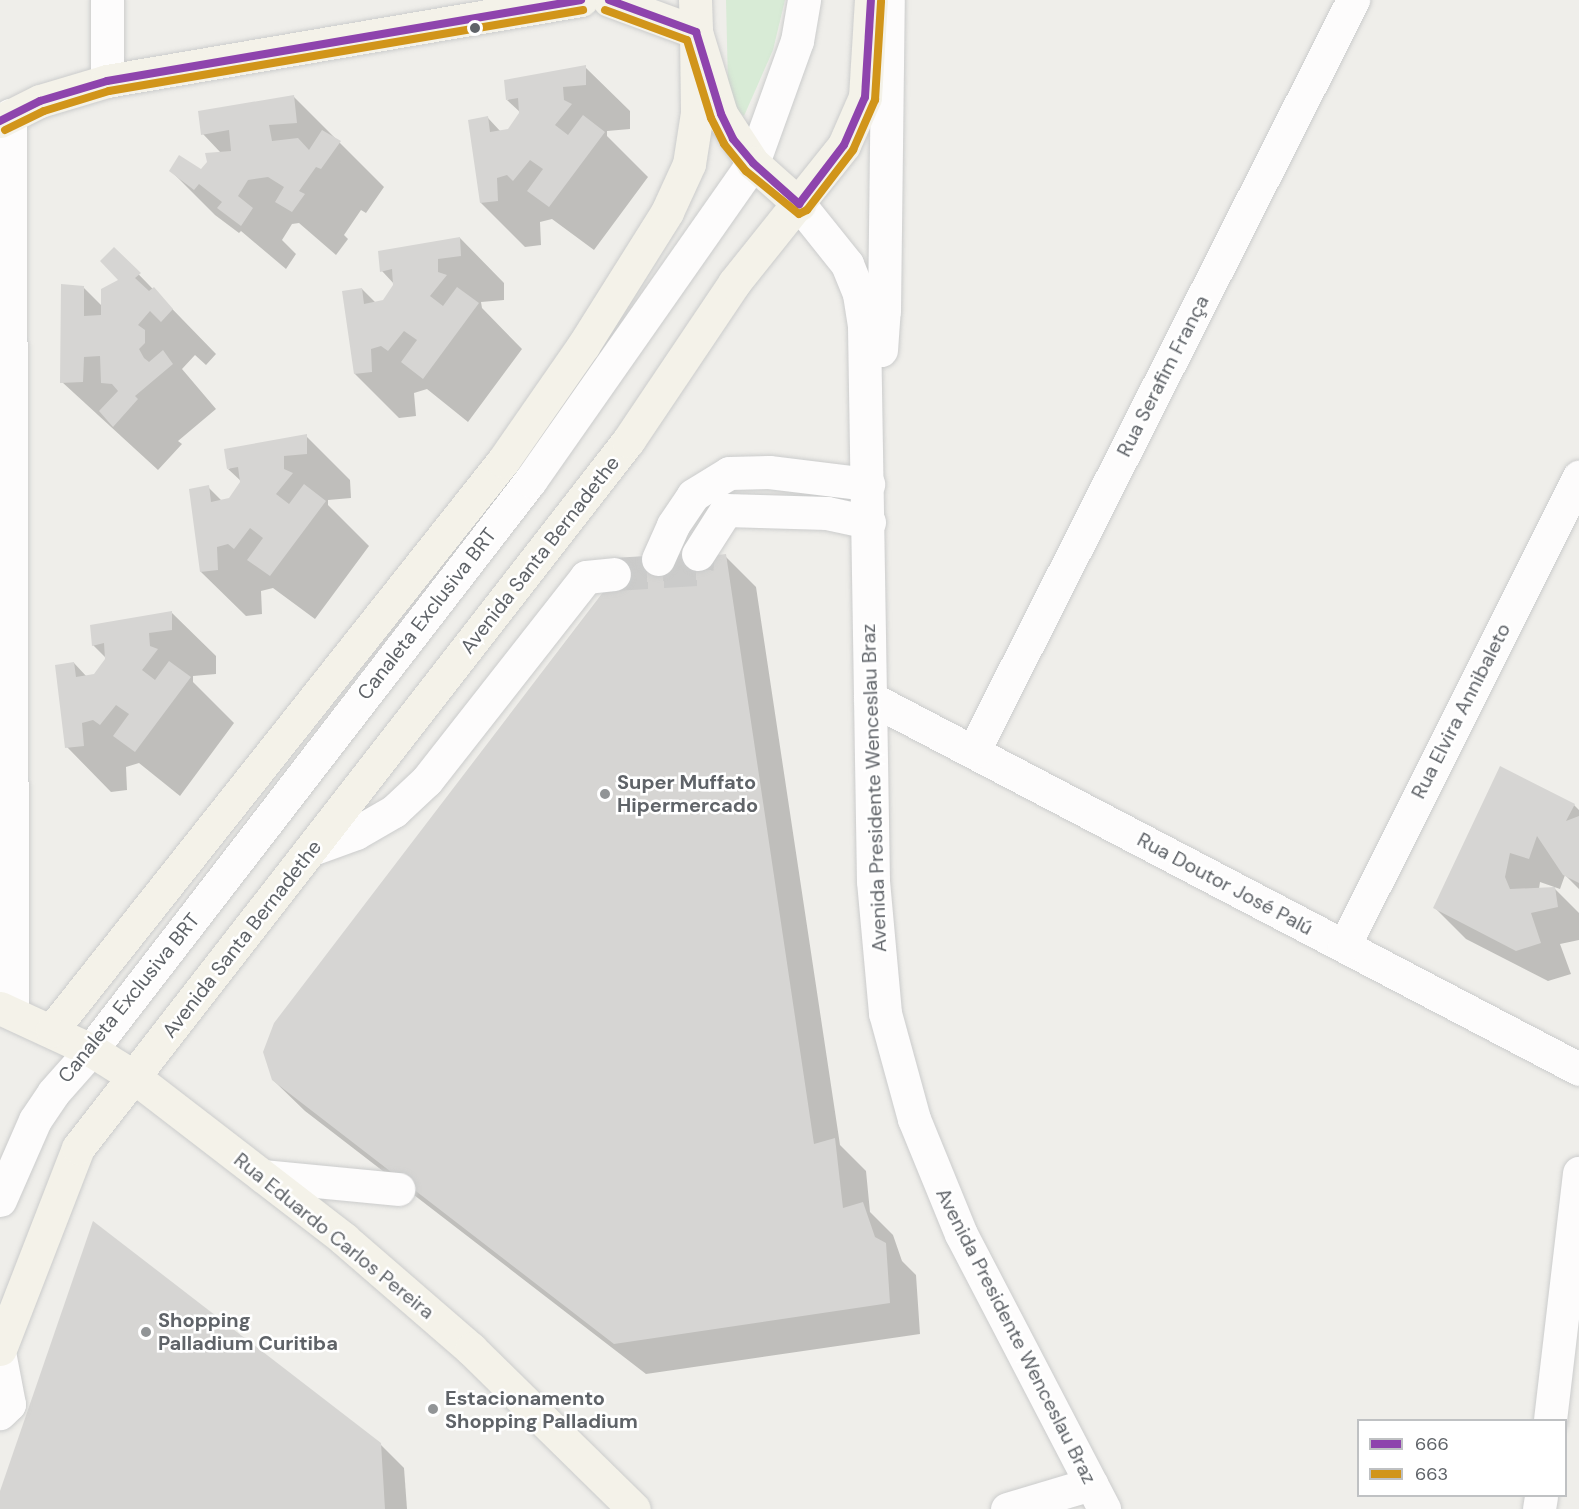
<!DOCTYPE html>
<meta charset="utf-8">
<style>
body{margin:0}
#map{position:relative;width:1579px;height:1509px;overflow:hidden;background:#efeeea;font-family:"DM Sans",sans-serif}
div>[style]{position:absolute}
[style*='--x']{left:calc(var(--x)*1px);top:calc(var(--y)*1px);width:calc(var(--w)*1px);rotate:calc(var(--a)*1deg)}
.green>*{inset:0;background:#d8ebd6}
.shadow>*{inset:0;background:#0003}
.building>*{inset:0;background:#d6d5d3}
.minor-tunnel>*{height:33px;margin-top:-16.5px;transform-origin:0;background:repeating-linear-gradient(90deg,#cbcbca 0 33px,transparent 0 49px)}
.roads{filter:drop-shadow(0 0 2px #cbcccc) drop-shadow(0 0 2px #cbcccc)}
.minor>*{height:33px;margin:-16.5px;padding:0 16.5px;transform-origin:16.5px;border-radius:16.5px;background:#fdfcfc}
.major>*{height:33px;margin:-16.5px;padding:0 16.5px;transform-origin:16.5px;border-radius:16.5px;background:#f4f2e9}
.bus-1>*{height:8px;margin:-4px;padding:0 4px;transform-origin:4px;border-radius:4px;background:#8e44ad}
.bus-2>*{height:8px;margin:-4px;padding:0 4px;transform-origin:4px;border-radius:4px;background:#d1951a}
.dots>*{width:16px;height:16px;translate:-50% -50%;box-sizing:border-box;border:3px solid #fff;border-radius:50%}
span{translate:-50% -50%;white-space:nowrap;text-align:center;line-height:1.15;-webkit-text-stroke:5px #fff;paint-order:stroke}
.street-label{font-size:20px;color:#5f6368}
.poi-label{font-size:20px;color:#5f6368;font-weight:700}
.left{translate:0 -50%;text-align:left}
.legend{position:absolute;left:1357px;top:1419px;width:210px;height:78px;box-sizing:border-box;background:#fff;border:2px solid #bfc1c3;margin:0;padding:8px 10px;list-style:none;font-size:18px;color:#5f6368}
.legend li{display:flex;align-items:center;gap:12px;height:30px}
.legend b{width:30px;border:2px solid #bfc1c3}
</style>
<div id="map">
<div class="green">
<i style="clip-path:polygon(726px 0,785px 0,773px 50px,744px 116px,733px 107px,728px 85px)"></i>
</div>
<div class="shadow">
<i style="clip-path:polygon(585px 67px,630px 111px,630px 129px,607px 131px,607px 136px,648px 177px,594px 250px,552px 219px,540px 222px,541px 245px,525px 247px,481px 203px,488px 118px,501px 132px,509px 130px,521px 113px,507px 100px)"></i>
<i style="clip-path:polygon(294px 97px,384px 187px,366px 213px,361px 210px,344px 235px,348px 239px,336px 255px,299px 223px,292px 224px,282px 240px,296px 254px,286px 269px,241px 231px,239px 233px,215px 215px,171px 171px,201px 171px,221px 153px,203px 134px)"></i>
<i style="clip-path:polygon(460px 238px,504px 283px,504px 300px,481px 302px,482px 308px,522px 349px,468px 422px,427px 389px,414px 393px,416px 416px,399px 418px,355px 374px,362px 289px,376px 303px,384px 301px,395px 285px,382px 271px)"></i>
<i style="clip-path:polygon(114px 249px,216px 354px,206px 365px,195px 355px,182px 369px,216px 409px,178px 441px,182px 444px,158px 470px,62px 382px,83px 287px,103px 307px,121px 280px)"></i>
<i style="clip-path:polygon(306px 436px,350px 480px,351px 498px,328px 500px,328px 505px,369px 546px,315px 619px,273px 588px,261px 591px,262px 614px,246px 616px,201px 572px,208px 487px,222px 501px,230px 499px,242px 482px,228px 469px)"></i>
<i style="clip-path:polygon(725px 556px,756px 587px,840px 1145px,866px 1171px,870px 1212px,893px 1235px,902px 1261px,916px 1275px,920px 1334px,646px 1374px,305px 1111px,273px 1080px)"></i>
<i style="clip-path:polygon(171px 612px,216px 656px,216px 674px,193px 676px,193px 682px,234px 723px,180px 796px,139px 763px,126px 767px,127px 790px,111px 792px,67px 747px,74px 663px,87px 677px,95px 675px,107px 659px,93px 645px)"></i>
<i style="clip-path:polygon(1574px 805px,1579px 810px,1579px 889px,1565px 875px,1560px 889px,1540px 882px,1539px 889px,1555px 889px,1579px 913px,1579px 940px,1560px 944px,1571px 974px,1548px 981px,1466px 939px,1435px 908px)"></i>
<i style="clip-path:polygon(380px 1444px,404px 1468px,407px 1509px,0 1509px,0 1495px)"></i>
</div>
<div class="building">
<i style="clip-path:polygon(586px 65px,586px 85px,563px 87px,564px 100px,572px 104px,555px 125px,568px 135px,583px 115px,605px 132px,549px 207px,527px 191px,543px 169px,530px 160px,513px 181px,507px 175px,497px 178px,498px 201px,480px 203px,468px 120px,488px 116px,490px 132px,508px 129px,519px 113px,518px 98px,506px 100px,504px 80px)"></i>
<i style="clip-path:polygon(294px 95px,297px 123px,269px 125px,272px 141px,298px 138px,309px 150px,322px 130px,341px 141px,321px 169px,316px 167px,299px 191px,305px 194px,292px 212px,275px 202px,284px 187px,268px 177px,248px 180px,238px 196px,253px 208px,241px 226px,217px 208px,222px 202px,199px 184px,194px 190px,169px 171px,179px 155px,201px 169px,207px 162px,205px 153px,231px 151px,229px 130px,201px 135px,198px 111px)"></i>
<i style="clip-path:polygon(460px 237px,461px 256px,438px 259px,438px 272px,447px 275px,430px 296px,443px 306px,457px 287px,479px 303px,423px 379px,401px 362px,417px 340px,404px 331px,388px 351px,381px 346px,371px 349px,372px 372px,354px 374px,342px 291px,362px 288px,364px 304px,383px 300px,393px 285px,392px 269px,380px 272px,378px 251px)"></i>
<i style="clip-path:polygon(114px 247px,141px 273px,135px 278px,149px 291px,154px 287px,173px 309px,161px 322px,150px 311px,138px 325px,145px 330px,145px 343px,139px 349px,144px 358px,149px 362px,163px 350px,173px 364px,135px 396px,138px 399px,113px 427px,99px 411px,118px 391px,112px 384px,101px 383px,100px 356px,84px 357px,83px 382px,60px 383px,61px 284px,84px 286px,84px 316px,101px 315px,101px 289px,118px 280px,100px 261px)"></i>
<i style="clip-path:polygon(307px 434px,307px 454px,284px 456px,284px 469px,293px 473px,276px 494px,289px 504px,304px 484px,326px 501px,270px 576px,247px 560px,263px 538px,250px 528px,234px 549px,228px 544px,217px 547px,218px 570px,200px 572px,189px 489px,209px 485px,211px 502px,229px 498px,240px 482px,238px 467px,227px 469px,224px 449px)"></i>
<i style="clip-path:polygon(726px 554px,814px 1144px,835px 1138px,843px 1208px,863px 1202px,875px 1237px,886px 1243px,890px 1303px,614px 1344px,272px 1080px,263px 1052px,274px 1023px,623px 566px)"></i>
<i style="clip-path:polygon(172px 611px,172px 630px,149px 633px,150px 646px,158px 649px,142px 670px,155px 680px,169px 661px,191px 677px,135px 752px,113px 736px,129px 714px,116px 705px,100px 725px,93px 720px,82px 723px,84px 746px,65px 748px,55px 665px,74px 662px,76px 677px,94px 674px,105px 659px,104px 643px,92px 646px,90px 625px)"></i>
<i style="clip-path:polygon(1500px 766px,1575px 804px,1566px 821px,1579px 816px,1579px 883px,1563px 875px,1537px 836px,1529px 859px,1510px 853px,1505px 877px,1510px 889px,1555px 887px,1558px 907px,1531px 913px,1541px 943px,1516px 951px,1433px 908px)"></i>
<i style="clip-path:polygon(93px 1221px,381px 1443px,385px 1509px,0 1509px,0 1491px)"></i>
</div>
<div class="minor-tunnel">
<i style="--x:614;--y:574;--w:83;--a:-3.4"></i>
<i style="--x:697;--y:569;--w:15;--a:-86"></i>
</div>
<div class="roads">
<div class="minor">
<i style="--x:107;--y:81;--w:81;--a:-90"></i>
<i style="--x:10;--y:115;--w:897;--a:89.87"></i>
<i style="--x:799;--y:204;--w:77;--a:51.3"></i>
<i style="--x:847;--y:264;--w:32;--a:68"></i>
<i style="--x:859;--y:294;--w:33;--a:81"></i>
<i style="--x:864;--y:327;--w:554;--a:89.07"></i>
<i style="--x:873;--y:881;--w:133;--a:84.8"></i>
<i style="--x:885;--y:1013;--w:110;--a:74.7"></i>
<i style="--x:914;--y:1119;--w:124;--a:67.8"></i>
<i style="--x:961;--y:1234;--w:310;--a:62.5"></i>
<i style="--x:881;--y:350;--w:39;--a:-86"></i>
<i style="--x:884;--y:311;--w:311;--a:-89.3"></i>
<i style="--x:698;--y:554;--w:52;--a:-57.5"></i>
<i style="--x:726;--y:510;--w:101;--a:1.7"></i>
<i style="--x:827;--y:513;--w:43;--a:12.1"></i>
<i style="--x:658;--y:559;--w:37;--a:-66"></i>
<i style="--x:673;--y:525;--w:36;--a:-56"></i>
<i style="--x:693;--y:495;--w:42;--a:-31.4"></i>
<i style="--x:729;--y:473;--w:40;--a:-1.4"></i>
<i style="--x:769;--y:472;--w:100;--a:6.9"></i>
<i style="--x:870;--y:698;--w:800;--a:27.62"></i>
<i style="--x:973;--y:752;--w:843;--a:-63.19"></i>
<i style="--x:312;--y:849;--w:47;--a:-20"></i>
<i style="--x:356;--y:833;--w:44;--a:-30.1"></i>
<i style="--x:394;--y:811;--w:45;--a:-43.2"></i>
<i style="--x:427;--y:780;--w:258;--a:-51.9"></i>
<i style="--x:586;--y:577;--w:28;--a:-6"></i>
<i style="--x:1344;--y:946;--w:525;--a:-63.39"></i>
<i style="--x:263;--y:1176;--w:136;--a:5.5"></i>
<i style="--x:0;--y:1200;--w:87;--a:-66.4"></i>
<i style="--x:35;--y:1120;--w:32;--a:-56"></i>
<i style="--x:53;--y:1093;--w:57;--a:-48.5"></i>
<i style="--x:91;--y:1050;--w:719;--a:-52.35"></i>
<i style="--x:530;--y:481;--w:388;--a:-55"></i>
<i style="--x:753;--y:163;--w:130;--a:-70.2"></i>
<i style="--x:797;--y:41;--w:42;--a:-80.3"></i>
<i style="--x:0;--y:1357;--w:48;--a:79.2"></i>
<i style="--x:9;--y:1404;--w:13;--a:135"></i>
<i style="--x:1550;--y:1420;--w:249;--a:-83.3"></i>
<i style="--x:1007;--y:1509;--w:88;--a:-16.6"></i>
<i style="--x:1539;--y:1509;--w:13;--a:-81"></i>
</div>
<div class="major">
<i style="--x:609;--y:0;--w:93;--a:20.2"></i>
<i style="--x:695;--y:0;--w:32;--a:88"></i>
<i style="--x:696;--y:32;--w:86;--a:73"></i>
<i style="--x:721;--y:114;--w:59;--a:56.9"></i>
<i style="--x:753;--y:163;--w:62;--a:41.7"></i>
<i style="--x:0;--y:121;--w:45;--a:-26.6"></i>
<i style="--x:40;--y:101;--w:70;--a:-16.6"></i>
<i style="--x:107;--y:81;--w:481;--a:-9.7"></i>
<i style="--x:0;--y:1008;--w:100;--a:24.8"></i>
<i style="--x:91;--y:1050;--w:51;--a:32.1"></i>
<i style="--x:134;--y:1077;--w:265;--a:37.6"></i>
<i style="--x:344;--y:1239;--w:168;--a:40.9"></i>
<i style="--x:471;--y:1349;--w:228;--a:44.5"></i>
<i style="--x:52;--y:1030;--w:726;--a:-51.6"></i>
<i style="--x:503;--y:461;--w:140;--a:-55.2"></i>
<i style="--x:583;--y:346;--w:158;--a:-57.9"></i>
<i style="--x:667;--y:212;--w:53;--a:-65.4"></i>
<i style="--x:689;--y:164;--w:52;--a:-81.1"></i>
<i style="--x:697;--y:113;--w:81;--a:-90.7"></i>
<i style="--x:0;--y:1349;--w:216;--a:-68.8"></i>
<i style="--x:78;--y:1148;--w:896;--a:-52.12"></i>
<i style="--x:628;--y:441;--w:190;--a:-56.1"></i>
<i style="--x:734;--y:283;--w:176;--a:-51.4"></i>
<i style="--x:844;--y:145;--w:52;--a:-66.4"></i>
<i style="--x:865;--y:97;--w:97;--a:-86.5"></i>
</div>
</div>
<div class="bus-1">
<i style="--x:609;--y:0;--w:93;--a:20.2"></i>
<i style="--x:696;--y:32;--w:86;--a:73"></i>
<i style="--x:721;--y:114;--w:28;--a:64"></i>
<i style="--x:733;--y:139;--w:31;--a:50"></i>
<i style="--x:753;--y:163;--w:62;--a:41.7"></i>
<i style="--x:799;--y:204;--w:74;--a:-52.7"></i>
<i style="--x:844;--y:145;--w:52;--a:-66.4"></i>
<i style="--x:865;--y:97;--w:97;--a:-86.5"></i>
<i style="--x:0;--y:121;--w:45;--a:-26.6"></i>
<i style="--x:40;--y:101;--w:70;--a:-16.6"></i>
<i style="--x:107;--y:81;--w:481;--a:-9.7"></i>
</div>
<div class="bus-2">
<i style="--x:605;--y:10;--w:87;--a:20.1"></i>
<i style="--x:687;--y:40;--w:82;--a:72.9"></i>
<i style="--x:711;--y:118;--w:29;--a:63"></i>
<i style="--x:724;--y:144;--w:35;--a:51"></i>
<i style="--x:746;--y:171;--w:68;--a:39.1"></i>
<i style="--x:799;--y:214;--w:9;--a:-27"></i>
<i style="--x:807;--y:210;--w:76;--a:-52.5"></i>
<i style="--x:853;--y:150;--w:55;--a:-66.3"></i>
<i style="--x:875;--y:100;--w:99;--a:-86.5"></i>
<i style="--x:5;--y:130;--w:43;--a:-26"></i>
<i style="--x:44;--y:111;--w:68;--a:-17.1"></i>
<i style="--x:109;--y:91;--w:481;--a:-9.7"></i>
</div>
<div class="dots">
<i style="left:475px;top:28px;background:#5f6368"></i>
<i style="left:605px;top:794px;background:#919496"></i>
<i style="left:146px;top:1332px;background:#919496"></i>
<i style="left:433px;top:1409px;background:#919496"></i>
</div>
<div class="street-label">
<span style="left:1163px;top:376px;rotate:-63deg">Rua Serafim França</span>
<span style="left:540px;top:555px;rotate:-52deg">Avenida Santa Bernadethe</span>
<span style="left:427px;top:614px;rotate:-52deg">Canaleta Exclusiva BRT</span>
<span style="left:1461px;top:711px;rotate:-63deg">Rua Elvira Annibaleto</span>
<span style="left:874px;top:788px;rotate:-92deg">Avenida Presidente Wenceslau Braz</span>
<span style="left:1225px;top:884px;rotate:28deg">Rua Doutor José Palú</span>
<span style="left:242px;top:939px;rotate:-52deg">Avenida Santa Bernadethe</span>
<span style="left:129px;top:998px;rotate:-51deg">Canaleta Exclusiva BRT</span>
<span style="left:334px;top:1236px;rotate:39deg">Rua Eduardo Carlos Pereira</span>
<span style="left:1016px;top:1336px;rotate:63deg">Avenida Presidente Wenceslau Braz</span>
</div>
<div class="poi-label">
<span class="left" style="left:617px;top:794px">Super Muffato<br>Hipermercado</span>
<span class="left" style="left:158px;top:1332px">Shopping<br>Palladium Curitiba</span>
<span class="left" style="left:445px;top:1410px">Estacionamento<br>Shopping Palladium</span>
</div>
<ul class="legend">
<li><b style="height:8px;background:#8e44ad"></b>666</li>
<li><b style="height:8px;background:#d1951a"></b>663</li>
</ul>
</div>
